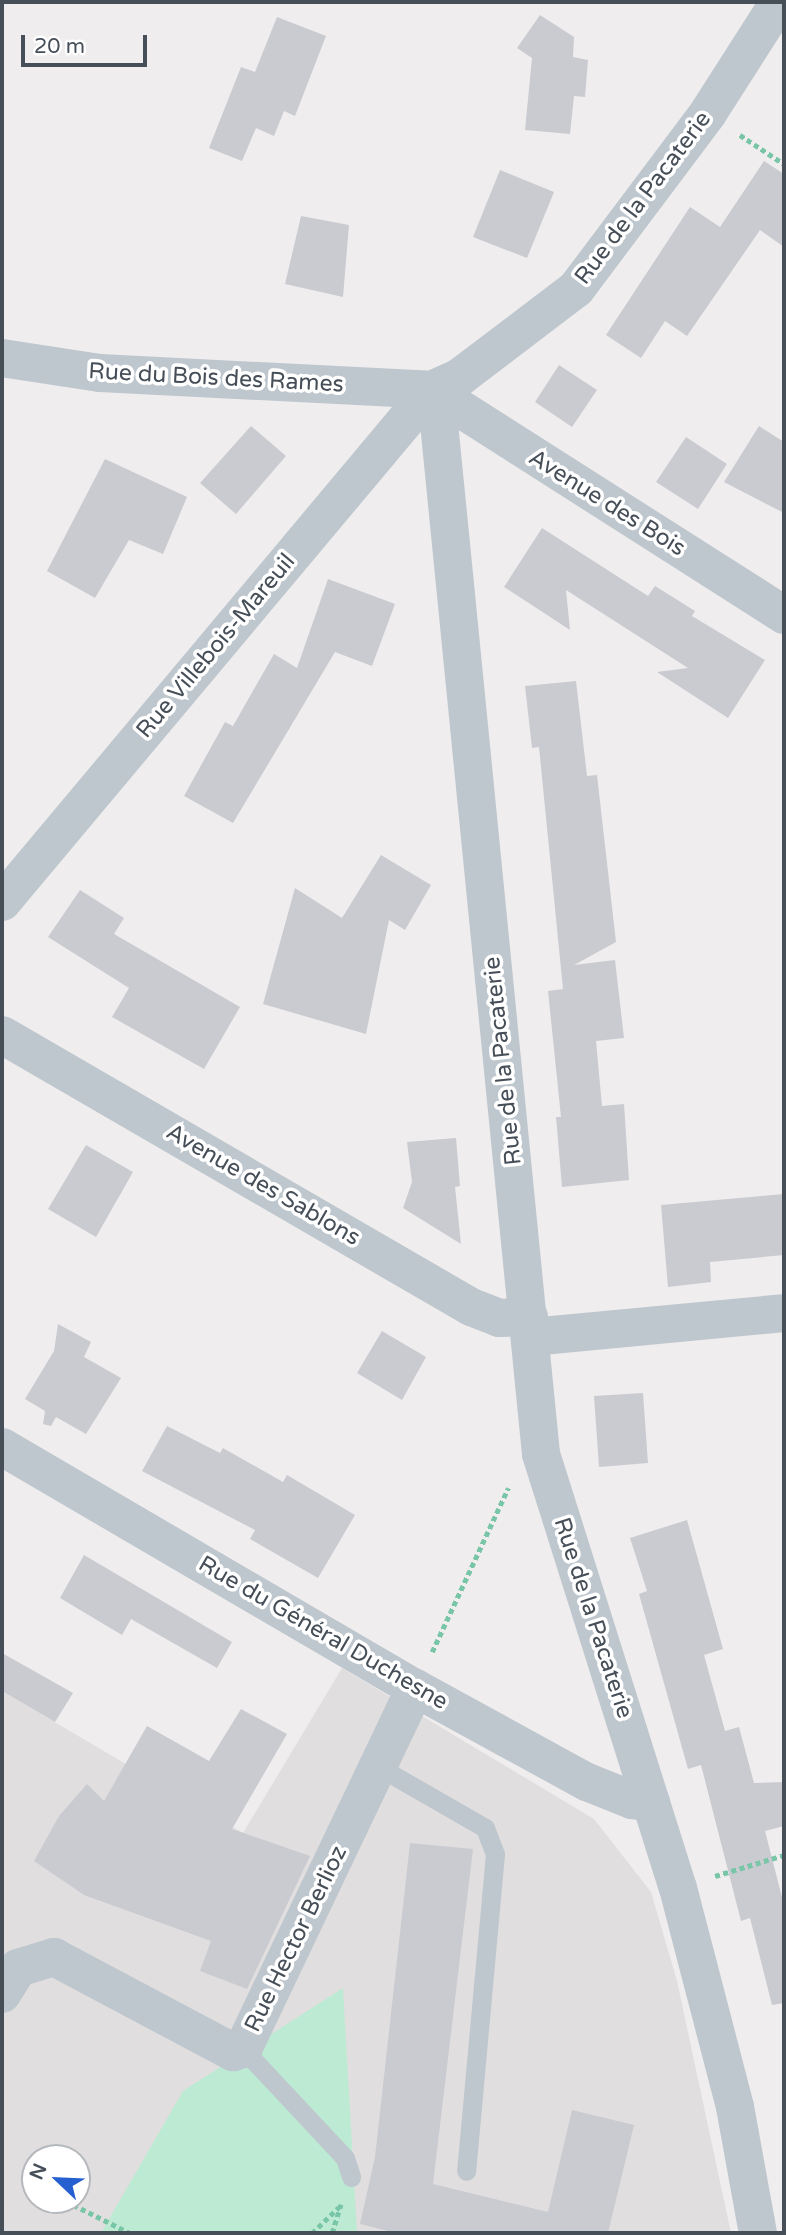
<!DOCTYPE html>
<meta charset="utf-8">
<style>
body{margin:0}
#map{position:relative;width:786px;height:2235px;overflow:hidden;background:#efeded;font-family:"Varela Round",sans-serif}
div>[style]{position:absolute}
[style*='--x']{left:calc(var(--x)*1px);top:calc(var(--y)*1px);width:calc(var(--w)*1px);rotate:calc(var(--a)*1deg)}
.education>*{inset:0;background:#e0dede}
.green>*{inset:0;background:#bdead3}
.building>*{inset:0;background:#cacbd1}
.path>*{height:4.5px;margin-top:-2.25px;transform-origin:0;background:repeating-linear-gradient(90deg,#78c6a7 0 5px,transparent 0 8.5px)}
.lane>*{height:19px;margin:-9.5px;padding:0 9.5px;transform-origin:9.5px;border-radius:9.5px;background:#bec6ce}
.street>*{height:38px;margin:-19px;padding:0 19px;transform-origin:19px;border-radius:19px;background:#bec6ce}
span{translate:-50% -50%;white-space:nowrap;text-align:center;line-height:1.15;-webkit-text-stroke:7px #fff;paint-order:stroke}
.street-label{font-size:23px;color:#464e58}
.frame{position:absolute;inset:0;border:4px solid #464e58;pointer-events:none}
.north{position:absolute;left:21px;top:2144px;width:70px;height:70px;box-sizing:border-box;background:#fff;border:2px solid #b5b8bc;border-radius:50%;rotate:293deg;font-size:19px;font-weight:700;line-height:28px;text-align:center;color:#464e58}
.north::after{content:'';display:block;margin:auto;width:24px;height:32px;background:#2660d0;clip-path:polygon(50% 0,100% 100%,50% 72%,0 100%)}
.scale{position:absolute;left:21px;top:35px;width:126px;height:32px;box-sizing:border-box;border:4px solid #464e58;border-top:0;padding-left:9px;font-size:21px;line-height:24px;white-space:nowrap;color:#464e58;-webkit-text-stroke:5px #fff;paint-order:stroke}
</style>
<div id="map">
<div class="education">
<i style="clip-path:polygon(evenodd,342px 1668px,594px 1819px,651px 1892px,677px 1981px,731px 2233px,2px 2233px,2px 1691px,243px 1833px,342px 1668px,35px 2158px,77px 2158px,77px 2200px,35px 2200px,35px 2158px)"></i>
</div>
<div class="green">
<i style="clip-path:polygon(343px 1988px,357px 2233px,101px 2233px,183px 2091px)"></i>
</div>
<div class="building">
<i style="clip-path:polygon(540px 15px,574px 37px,573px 57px,588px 60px,585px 97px,574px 96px,570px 134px,525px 130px,532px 58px,517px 48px)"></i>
<i style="clip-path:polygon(277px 17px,326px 36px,295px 116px,284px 111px,274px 136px,256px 128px,242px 161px,209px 148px,241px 67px,255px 72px)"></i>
<i style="clip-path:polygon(764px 161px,784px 174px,784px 247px,760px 230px,687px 336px,665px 321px,641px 358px,606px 335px,690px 207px,720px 227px)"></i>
<i style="clip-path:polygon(500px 170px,554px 192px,527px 258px,473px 237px)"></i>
<i style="clip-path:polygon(301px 216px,349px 225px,343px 297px,285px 284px)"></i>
<i style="clip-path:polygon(559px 365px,597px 390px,572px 427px,535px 402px)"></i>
<i style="clip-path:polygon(251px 426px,286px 456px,236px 514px,200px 483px)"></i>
<i style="clip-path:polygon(759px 426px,784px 442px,784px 513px,724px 482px)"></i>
<i style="clip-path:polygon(686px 437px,727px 464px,698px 509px,656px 482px)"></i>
<i style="clip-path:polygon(105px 459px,187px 497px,163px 554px,129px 540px,95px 598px,47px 571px)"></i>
<i style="clip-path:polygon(542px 528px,648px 596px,655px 586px,695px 611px,692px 616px,765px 660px,728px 718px,657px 672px,688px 668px,566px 590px,570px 630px,504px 587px)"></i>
<i style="clip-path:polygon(328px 579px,395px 604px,372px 666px,335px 652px,233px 823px,184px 796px,225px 722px,233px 726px,274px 654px,297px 668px)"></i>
<i style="clip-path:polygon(576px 681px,587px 776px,597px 775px,616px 942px,574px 965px,615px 960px,624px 1038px,596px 1041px,602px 1106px,624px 1104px,629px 1180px,562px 1187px,556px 1117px,561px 1117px,548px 991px,563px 989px,539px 747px,532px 748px,525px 686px)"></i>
<i style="clip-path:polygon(381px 855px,431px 885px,405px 930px,389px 920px,366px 1034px,263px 1004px,295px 888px,342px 918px)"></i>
<i style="clip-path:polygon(80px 890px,124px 918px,114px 934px,240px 1007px,204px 1069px,112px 1017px,129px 988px,48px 937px)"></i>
<i style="clip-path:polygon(456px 1138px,460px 1186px,455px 1187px,461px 1244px,403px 1208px,412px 1182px,407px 1142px)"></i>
<i style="clip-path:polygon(86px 1145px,133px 1172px,96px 1237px,48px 1209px)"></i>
<i style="clip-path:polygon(784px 1194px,784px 1255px,710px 1262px,711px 1282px,668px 1287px,661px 1205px)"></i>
<i style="clip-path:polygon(58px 1324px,91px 1342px,84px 1357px,121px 1378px,86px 1434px,56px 1417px,51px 1426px,43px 1424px,45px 1411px,25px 1399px,54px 1351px)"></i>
<i style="clip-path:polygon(382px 1331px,426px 1357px,402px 1400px,357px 1373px)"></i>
<i style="clip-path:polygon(643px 1393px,648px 1463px,599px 1467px,594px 1396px)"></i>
<i style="clip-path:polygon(167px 1426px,220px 1453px,223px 1448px,283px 1482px,287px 1475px,355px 1515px,318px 1578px,250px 1539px,255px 1530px,142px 1471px)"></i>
<i style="clip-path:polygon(687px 1520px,723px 1649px,704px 1655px,725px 1731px,739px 1727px,754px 1783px,784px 1782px,784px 1826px,765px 1831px,784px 1905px,784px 2003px,772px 2005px,750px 1918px,741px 1921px,701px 1765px,688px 1769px,639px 1594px,647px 1591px,630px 1538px)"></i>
<i style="clip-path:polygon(84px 1555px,232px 1642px,217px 1668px,131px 1619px,122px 1635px,60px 1598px)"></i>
<i style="clip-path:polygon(2px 1653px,73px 1693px,55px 1722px,2px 1691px)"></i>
<i style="clip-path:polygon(241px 1709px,287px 1734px,232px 1829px,310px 1856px,247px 1989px,200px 1971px,211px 1941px,84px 1895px,34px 1861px,59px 1816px,87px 1784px,104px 1801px,147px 1726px,209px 1761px)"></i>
<i style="clip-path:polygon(410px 1843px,473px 1849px,433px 2184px,548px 2212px,572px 2110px,634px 2125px,608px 2233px,396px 2233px,360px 2224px,375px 2157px)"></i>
</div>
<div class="path">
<i style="--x:740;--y:135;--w:53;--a:33.4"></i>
<i style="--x:432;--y:1652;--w:181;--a:-65.1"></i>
<i style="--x:715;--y:1876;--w:72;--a:-16.9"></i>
<i style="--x:66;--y:2201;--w:72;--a:26.6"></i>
<i style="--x:312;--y:2233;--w:37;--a:-44"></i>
<i style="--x:332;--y:2233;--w:30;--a:-73"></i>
</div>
<div class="lane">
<i style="--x:379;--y:1767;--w:122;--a:29.9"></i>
<i style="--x:485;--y:1828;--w:28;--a:69"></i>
<i style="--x:495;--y:1854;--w:318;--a:95.2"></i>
<i style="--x:243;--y:2049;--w:149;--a:46.9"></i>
<i style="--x:345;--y:2158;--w:20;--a:72"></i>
</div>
<div class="street">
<i style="--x:2;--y:358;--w:99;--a:8.7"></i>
<i style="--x:100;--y:373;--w:331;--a:2.9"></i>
<i style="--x:431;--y:390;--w:419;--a:32.5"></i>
<i style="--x:431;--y:390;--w:34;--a:76"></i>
<i style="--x:439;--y:423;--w:1036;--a:84.35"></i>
<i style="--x:541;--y:1454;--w:455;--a:72.5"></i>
<i style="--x:678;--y:1888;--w:226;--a:75.4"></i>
<i style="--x:735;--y:2107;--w:128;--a:79.7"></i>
<i style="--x:2;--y:902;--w:668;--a:-50.04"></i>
<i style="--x:431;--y:390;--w:32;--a:-24"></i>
<i style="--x:460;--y:377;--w:146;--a:-37.2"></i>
<i style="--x:576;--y:289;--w:220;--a:-53.1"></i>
<i style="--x:708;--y:113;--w:132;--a:-57.4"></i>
<i style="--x:2;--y:1035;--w:542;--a:30.11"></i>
<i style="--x:471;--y:1307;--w:30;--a:21"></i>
<i style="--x:499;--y:1318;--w:30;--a:-2"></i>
<i style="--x:531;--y:1337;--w:254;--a:-5.4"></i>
<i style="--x:2;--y:1447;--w:478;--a:30.3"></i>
<i style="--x:415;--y:1688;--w:196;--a:28.7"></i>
<i style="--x:587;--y:1782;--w:48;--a:21.8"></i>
<i style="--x:632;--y:1800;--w:19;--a:6"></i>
<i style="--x:2;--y:1994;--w:31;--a:-58"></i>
<i style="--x:18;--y:1968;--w:38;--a:-17"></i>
<i style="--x:54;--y:1957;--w:203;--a:28"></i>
<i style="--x:233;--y:2052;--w:10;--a:-17"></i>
<i style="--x:243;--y:2049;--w:400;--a:-64.5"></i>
</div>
<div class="street-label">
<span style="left:643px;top:198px;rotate:-53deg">Rue de la Pacaterie</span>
<span style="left:216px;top:378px;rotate:3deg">Rue du Bois des Rames</span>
<span style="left:607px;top:503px;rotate:32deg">Avenue des Bois</span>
<span style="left:216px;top:646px;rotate:-50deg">Rue Villebois-Mareuil</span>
<span style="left:503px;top:1061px;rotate:-96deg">Rue de la Pacaterie</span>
<span style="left:263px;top:1185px;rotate:30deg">Avenue des Sablons</span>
<span style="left:593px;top:1618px;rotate:72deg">Rue de la Pacaterie</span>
<span style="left:323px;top:1633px;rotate:30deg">Rue du Général Duchesne</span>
<span style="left:296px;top:1939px;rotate:-64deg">Rue Hector Berlioz</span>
</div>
<div class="frame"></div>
<div class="north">N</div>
<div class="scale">20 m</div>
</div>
